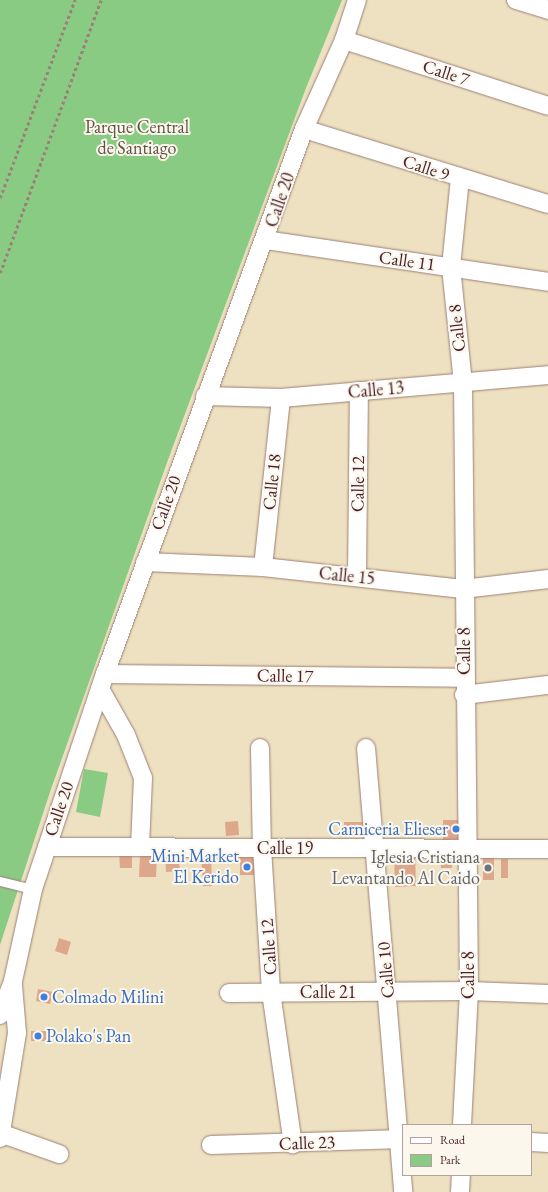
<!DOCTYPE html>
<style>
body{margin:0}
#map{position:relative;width:548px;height:1192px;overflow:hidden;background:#eee1c1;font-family:"EB Garamond",serif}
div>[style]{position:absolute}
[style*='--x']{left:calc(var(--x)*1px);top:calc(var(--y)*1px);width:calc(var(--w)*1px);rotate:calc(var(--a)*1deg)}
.green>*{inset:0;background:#8acb83}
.building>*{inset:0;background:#dea78b}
.path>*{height:2.5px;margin-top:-1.25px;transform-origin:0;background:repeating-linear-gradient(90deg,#9c8076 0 3px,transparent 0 6px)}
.roads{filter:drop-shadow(0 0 1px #9c8076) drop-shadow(0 0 1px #9c8076)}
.service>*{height:9px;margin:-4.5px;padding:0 4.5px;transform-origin:4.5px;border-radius:4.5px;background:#fff}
.minor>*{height:18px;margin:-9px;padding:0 9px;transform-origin:9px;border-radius:9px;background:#fff}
.dots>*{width:11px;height:11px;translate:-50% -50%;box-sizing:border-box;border:2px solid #fbf7ec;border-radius:50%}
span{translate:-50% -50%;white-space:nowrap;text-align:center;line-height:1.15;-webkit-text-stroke:4px #fbf7ec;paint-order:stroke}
.street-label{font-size:18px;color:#4a1f2b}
.park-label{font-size:18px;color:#5d5345}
.shop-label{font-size:18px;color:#366cbe}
.right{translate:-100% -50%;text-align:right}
.left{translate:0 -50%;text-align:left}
.worship-label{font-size:18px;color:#5b616d}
.legend{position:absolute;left:402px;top:1124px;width:130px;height:52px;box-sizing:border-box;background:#fbf7ec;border:1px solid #b4a19f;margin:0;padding:5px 7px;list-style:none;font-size:12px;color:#4a1f2b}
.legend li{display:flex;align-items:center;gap:8px;height:20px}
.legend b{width:20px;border:1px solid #b4a19f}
</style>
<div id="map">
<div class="green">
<i style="clip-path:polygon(0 0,342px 0,306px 88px,169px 457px,50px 792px,0 945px)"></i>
<i style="clip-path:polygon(84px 769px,108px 773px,100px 817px,76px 812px)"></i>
</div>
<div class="building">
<i style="clip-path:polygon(443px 820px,461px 820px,461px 839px,443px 840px)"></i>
<i style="clip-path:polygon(238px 821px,239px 835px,226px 836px,225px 822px)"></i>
<i style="clip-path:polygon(344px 822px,372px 822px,373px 835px,344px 836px)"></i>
<i style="clip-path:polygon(119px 851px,132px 851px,132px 868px,120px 868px)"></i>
<i style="clip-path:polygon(394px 851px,415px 851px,416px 886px,395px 887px)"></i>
<i style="clip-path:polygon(201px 852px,211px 852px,212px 886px,203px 886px)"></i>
<i style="clip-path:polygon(165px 853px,178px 853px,180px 871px,166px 872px)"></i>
<i style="clip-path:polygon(240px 854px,249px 854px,254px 859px,255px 875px,240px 875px)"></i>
<i style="clip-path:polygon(440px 854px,452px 854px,452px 868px,441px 868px)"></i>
<i style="clip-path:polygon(140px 855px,157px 855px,156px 877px,139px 877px)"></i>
<i style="clip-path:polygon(483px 856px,494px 856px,494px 880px,483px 880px)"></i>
<i style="clip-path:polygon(501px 859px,508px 859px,508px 878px,501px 878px)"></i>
<i style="clip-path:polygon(59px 938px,71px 942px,67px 955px,55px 951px)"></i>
<i style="clip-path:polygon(38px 989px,53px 992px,50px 1004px,36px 1001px)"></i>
<i style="clip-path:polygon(31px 1031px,46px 1031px,46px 1041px,31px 1041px)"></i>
</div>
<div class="path">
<i style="--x:0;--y:198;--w:212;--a:-69.3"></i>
<i style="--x:0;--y:273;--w:291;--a:-69.7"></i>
</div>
<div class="roads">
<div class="service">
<i style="--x:0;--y:881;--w:34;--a:14"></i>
</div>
<div class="minor">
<i style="--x:516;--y:0;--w:34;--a:17"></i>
<i style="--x:344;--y:40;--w:214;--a:17.9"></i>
<i style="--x:304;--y:129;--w:255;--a:17.1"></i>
<i style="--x:460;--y:178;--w:89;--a:95.8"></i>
<i style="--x:451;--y:267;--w:117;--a:84.1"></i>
<i style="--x:463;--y:383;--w:608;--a:89.43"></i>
<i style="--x:469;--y:991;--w:134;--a:93"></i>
<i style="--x:265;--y:240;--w:286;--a:8.4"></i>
<i style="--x:205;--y:396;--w:76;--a:1.5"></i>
<i style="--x:281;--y:398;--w:268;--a:-4.9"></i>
<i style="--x:145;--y:562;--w:118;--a:2.4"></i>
<i style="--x:263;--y:567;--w:201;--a:6.3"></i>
<i style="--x:463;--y:589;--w:86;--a:-6.7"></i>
<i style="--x:263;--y:567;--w:170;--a:-83.9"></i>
<i style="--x:357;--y:577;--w:186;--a:-89.4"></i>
<i style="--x:105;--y:674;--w:359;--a:0.6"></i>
<i style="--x:100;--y:689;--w:53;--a:60.5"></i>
<i style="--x:126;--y:735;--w:46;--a:68.4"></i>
<i style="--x:143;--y:778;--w:69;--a:92.5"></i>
<i style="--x:464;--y:695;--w:85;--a:-6.8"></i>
<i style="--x:260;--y:748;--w:100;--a:88.9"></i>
<i style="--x:262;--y:848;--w:144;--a:86.4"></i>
<i style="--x:271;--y:992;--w:154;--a:81.8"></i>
<i style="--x:366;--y:748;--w:446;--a:85.2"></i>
<i style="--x:47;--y:847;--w:501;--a:0.23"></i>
<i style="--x:229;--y:993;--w:240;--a:-0.5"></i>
<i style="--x:469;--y:991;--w:79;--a:2.2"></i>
<i style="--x:0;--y:1015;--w:36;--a:-69"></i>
<i style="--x:13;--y:981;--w:94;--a:-77.7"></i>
<i style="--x:33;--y:889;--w:227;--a:-71.5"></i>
<i style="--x:105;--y:674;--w:580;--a:-69.94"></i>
<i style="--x:304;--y:129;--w:98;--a:-65.8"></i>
<i style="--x:344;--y:40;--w:42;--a:-72"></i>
<i style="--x:0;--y:1133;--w:63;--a:19.6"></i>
<i style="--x:0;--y:1138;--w:106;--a:-80.8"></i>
<i style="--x:17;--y:1033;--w:48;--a:-94.8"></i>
<i style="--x:531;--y:1142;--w:17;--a:3"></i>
<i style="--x:211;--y:1145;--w:192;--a:-1.8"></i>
<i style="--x:460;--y:1192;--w:17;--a:-87"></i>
</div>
</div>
<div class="dots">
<i style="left:456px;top:829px;background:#3f7fe0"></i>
<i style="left:247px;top:867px;background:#3f7fe0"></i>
<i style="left:488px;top:868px;background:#6b7280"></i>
<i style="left:44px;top:997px;background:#3f7fe0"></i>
<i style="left:38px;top:1036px;background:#3f7fe0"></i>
</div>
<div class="street-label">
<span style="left:446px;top:73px;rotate:18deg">Calle 7</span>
<span style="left:426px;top:168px;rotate:18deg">Calle 9</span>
<span style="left:280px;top:200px;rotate:-71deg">Calle 20</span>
<span style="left:407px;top:261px;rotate:8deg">Calle 11</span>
<span style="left:457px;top:328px;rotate:-96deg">Calle 8</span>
<span style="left:376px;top:390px;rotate:-5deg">Calle 13</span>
<span style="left:272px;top:482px;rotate:-84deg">Calle 18</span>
<span style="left:358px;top:484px;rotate:-89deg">Calle 12</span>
<span style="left:166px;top:503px;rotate:-70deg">Calle 20</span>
<span style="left:347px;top:576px;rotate:6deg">Calle 15</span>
<span style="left:464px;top:651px;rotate:-90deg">Calle 8</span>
<span style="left:285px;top:676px;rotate:1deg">Calle 17</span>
<span style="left:59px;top:809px;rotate:-71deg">Calle 20</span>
<span style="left:285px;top:848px">Calle 19</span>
<span style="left:269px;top:947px;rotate:-94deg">Calle 12</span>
<span style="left:386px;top:970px;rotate:-95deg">Calle 10</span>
<span style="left:468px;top:975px;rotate:-90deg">Calle 8</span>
<span style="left:328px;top:992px">Calle 21</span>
<span style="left:307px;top:1143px;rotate:-2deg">Calle 23</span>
</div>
<div class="park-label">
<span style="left:137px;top:138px">Parque Central<br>de Santiago</span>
</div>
<div class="shop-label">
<span class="right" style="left:448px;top:829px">Carniceria Elieser</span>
<span class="right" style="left:239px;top:867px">Mini Market<br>El Kerido</span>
<span class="left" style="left:52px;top:997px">Colmado Milini</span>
<span class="left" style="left:46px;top:1036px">Polako's Pan</span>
</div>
<div class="worship-label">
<span class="right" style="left:480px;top:868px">Iglesia Cristiana<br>Levantando Al Caido</span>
</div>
<ul class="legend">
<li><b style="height:5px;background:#fff"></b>Road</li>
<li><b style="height:11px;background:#8acb83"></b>Park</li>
</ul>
</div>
